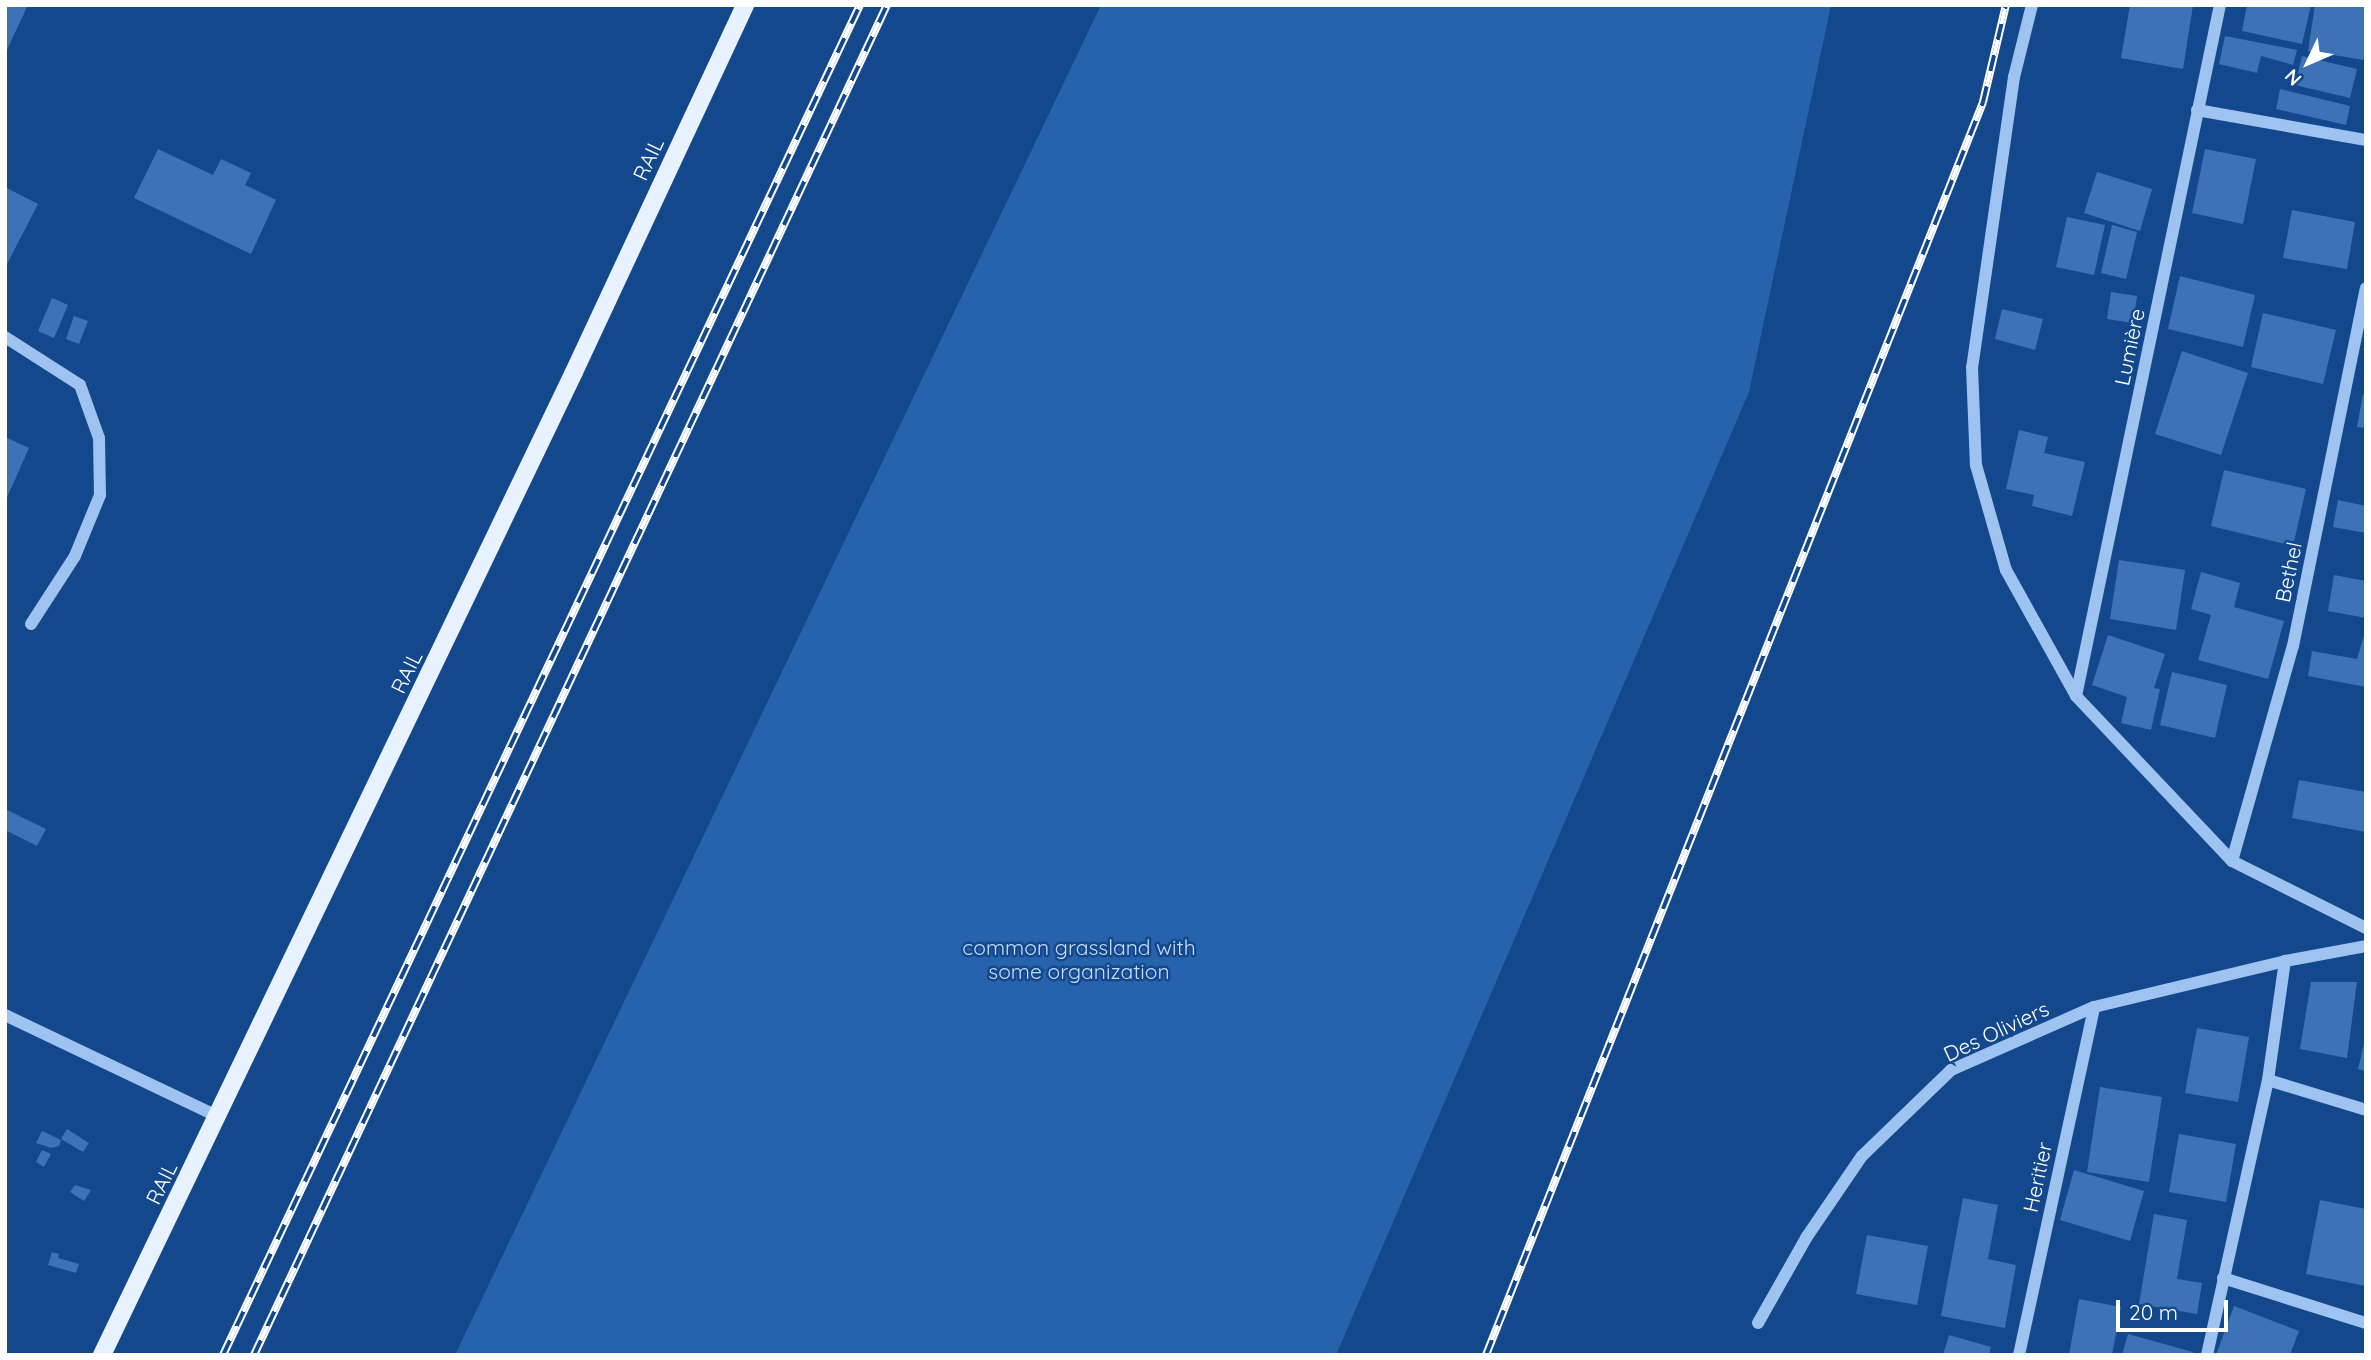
<!DOCTYPE html>
<meta charset="utf-8">
<style>
body{margin:0}
#map{position:relative;width:2371px;height:1360px;overflow:hidden;background:#14488d;font-family:Quicksand,sans-serif}
div>[style]{position:absolute}
[style*='--x']{left:calc(var(--x)*1px);top:calc(var(--y)*1px);width:calc(var(--w)*1px);rotate:calc(var(--a)*1deg)}
.green>*{inset:0;background:#2762ac}
.building>*{inset:0;background:#3d72b6}
.minor>*{height:12px;margin:-6px;padding:0 6px;transform-origin:6px;border-radius:6px;background:#9fc3f0}
.major>*{height:18px;margin:-9px;padding:0 9px;transform-origin:9px;border-radius:9px;background:#e8f1ff}
.rail>*{height:8px;margin-top:-4px;transform-origin:0;background:repeating-linear-gradient(90deg,#14488d 0 16px,#fff 0 32px);box-sizing:border-box;border-block:2px solid #fff}
span{translate:-50% -50%;white-space:nowrap;text-align:center;line-height:1.15;-webkit-text-stroke:5px #14488d;paint-order:stroke}
.street-label{font-size:21px;color:#fff}
.park-label{font-size:21px;color:#c5ddfc}
.frame{position:absolute;inset:0;border:7px solid #fff;pointer-events:none}
.north{position:absolute;left:2273px;top:28px;width:70px;height:70px;-webkit-text-stroke:5px #14488d;paint-order:stroke;rotate:226deg;font-size:19px;font-weight:700;line-height:28px;text-align:center;color:#fff}
.north::after{content:'';display:block;margin:auto;width:24px;height:32px;background:#fff;clip-path:polygon(50% 0,100% 100%,50% 72%,0 100%)}
.scale{position:absolute;left:2116px;top:1300px;width:112px;height:32px;box-sizing:border-box;border:4px solid #fff;border-top:0;padding-left:9px;font-size:21px;line-height:24px;white-space:nowrap;color:#fff;-webkit-text-stroke:5px #14488d;paint-order:stroke}
</style>
<div id="map">
<div class="green">
<i style="clip-path:polygon(1101px 5px,1831px 5px,1749px 392px,1336px 1355px,455px 1355px)"></i>
</div>
<div class="building">
<i style="clip-path:polygon(5px 5px,28px 5px,5px 54px)"></i>
<i style="clip-path:polygon(2130px 5px,2193px 5px,2183px 69px,2121px 58px)"></i>
<i style="clip-path:polygon(2247px 5px,2311px 5px,2302px 44px,2242px 31px)"></i>
<i style="clip-path:polygon(2315px 5px,2366px 6px,2364px 60px,2308px 51px)"></i>
<i style="clip-path:polygon(2225px 36px,2297px 50px,2293px 65px,2261px 56px,2257px 73px,2219px 64px)"></i>
<i style="clip-path:polygon(2302px 56px,2357px 69px,2350px 98px,2295px 85px)"></i>
<i style="clip-path:polygon(2280px 89px,2350px 106px,2346px 125px,2276px 109px)"></i>
<i style="clip-path:polygon(158px 149px,213px 175px,221px 159px,251px 173px,245px 185px,276px 200px,251px 254px,134px 198px)"></i>
<i style="clip-path:polygon(2205px 149px,2256px 159px,2243px 224px,2192px 213px)"></i>
<i style="clip-path:polygon(2097px 172px,2152px 189px,2140px 231px,2084px 213px)"></i>
<i style="clip-path:polygon(5px 187px,38px 204px,5px 268px)"></i>
<i style="clip-path:polygon(2292px 210px,2355px 222px,2347px 269px,2283px 258px)"></i>
<i style="clip-path:polygon(2067px 217px,2105px 225px,2094px 275px,2056px 267px)"></i>
<i style="clip-path:polygon(2112px 225px,2137px 232px,2126px 279px,2101px 273px)"></i>
<i style="clip-path:polygon(2180px 276px,2255px 295px,2243px 347px,2168px 329px)"></i>
<i style="clip-path:polygon(2111px 292px,2137px 296px,2133px 323px,2107px 319px)"></i>
<i style="clip-path:polygon(52px 298px,68px 305px,54px 338px,38px 331px)"></i>
<i style="clip-path:polygon(2002px 309px,2043px 319px,2035px 350px,1995px 339px)"></i>
<i style="clip-path:polygon(2263px 313px,2336px 330px,2323px 384px,2251px 367px)"></i>
<i style="clip-path:polygon(74px 316px,88px 321px,79px 344px,66px 339px)"></i>
<i style="clip-path:polygon(2182px 351px,2248px 373px,2221px 455px,2155px 434px)"></i>
<i style="clip-path:polygon(2363px 394px,2366px 394px,2366px 428px,2357px 427px)"></i>
<i style="clip-path:polygon(2019px 430px,2048px 437px,2044px 453px,2085px 462px,2072px 516px,2032px 506px,2034px 495px,2006px 489px)"></i>
<i style="clip-path:polygon(5px 437px,29px 448px,5px 502px)"></i>
<i style="clip-path:polygon(2224px 470px,2306px 489px,2293px 546px,2211px 526px)"></i>
<i style="clip-path:polygon(2338px 500px,2366px 506px,2366px 533px,2333px 527px)"></i>
<i style="clip-path:polygon(2119px 560px,2185px 570px,2176px 630px,2110px 619px)"></i>
<i style="clip-path:polygon(2201px 572px,2240px 583px,2234px 607px,2284px 621px,2268px 679px,2198px 660px,2211px 615px,2191px 609px)"></i>
<i style="clip-path:polygon(2334px 575px,2366px 581px,2366px 618px,2328px 611px)"></i>
<i style="clip-path:polygon(2365px 632px,2366px 687px,2308px 676px,2312px 651px,2357px 659px)"></i>
<i style="clip-path:polygon(2108px 635px,2165px 654px,2154px 688px,2160px 689px,2151px 730px,2121px 723px,2127px 697px,2092px 685px)"></i>
<i style="clip-path:polygon(2172px 672px,2227px 685px,2215px 738px,2160px 725px)"></i>
<i style="clip-path:polygon(2299px 780px,2366px 792px,2366px 832px,2292px 818px)"></i>
<i style="clip-path:polygon(5px 809px,46px 829px,37px 846px,5px 830px)"></i>
<i style="clip-path:polygon(2311px 982px,2357px 982px,2347px 1058px,2300px 1049px)"></i>
<i style="clip-path:polygon(2197px 1028px,2249px 1037px,2238px 1102px,2185px 1093px)"></i>
<i style="clip-path:polygon(2365px 1039px,2366px 1039px,2366px 1071px,2358px 1069px)"></i>
<i style="clip-path:polygon(2100px 1087px,2162px 1097px,2149px 1182px,2087px 1172px)"></i>
<i style="clip-path:polygon(67px 1129px,89px 1143px,83px 1152px,61px 1139px)"></i>
<i style="clip-path:polygon(42px 1131px,61px 1140px,59px 1146px,51px 1148px,36px 1143px)"></i>
<i style="clip-path:polygon(2179px 1134px,2236px 1144px,2226px 1202px,2169px 1192px)"></i>
<i style="clip-path:polygon(42px 1150px,51px 1154px,44px 1167px,36px 1162px)"></i>
<i style="clip-path:polygon(2074px 1170px,2144px 1191px,2130px 1241px,2060px 1220px)"></i>
<i style="clip-path:polygon(75px 1185px,91px 1190px,84px 1201px,70px 1192px)"></i>
<i style="clip-path:polygon(1963px 1198px,1998px 1205px,1988px 1259px,2016px 1265px,2005px 1328px,1941px 1316px)"></i>
<i style="clip-path:polygon(2320px 1200px,2366px 1209px,2366px 1286px,2306px 1274px)"></i>
<i style="clip-path:polygon(2154px 1214px,2187px 1220px,2177px 1279px,2202px 1283px,2197px 1314px,2139px 1304px)"></i>
<i style="clip-path:polygon(1867px 1235px,1928px 1246px,1917px 1305px,1856px 1294px)"></i>
<i style="clip-path:polygon(52px 1252px,59px 1254px,58px 1258px,79px 1264px,76px 1273px,48px 1265px)"></i>
<i style="clip-path:polygon(2079px 1299px,2121px 1307px,2112px 1355px,2069px 1355px)"></i>
<i style="clip-path:polygon(2234px 1306px,2299px 1331px,2290px 1355px,2216px 1355px)"></i>
<i style="clip-path:polygon(2128px 1334px,2193px 1352px,2192px 1355px,2122px 1355px)"></i>
<i style="clip-path:polygon(1949px 1335px,1991px 1347px,1989px 1355px,1943px 1355px)"></i>
</div>
<div class="minor">
<i style="--x:2032;--y:5;--w:74;--a:104"></i>
<i style="--x:2014;--y:77;--w:293;--a:98.2"></i>
<i style="--x:1972;--y:367;--w:98;--a:87.7"></i>
<i style="--x:1976;--y:465;--w:109;--a:74.1"></i>
<i style="--x:2006;--y:570;--w:144;--a:60.9"></i>
<i style="--x:2076;--y:696;--w:227;--a:46.6"></i>
<i style="--x:2232;--y:861;--w:150;--a:26.6"></i>
<i style="--x:2197;--y:110;--w:172;--a:10.1"></i>
<i style="--x:5;--y:337;--w:89;--a:32.6"></i>
<i style="--x:80;--y:385;--w:56;--a:70.3"></i>
<i style="--x:99;--y:438;--w:57;--a:89"></i>
<i style="--x:100;--y:495;--w:66;--a:112.3"></i>
<i style="--x:75;--y:556;--w:81;--a:122.9"></i>
<i style="--x:2076;--y:696;--w:706;--a:-78.23"></i>
<i style="--x:2232;--y:861;--w:223;--a:-74.2"></i>
<i style="--x:2293;--y:646;--w:365;--a:-78.5"></i>
<i style="--x:5;--y:1015;--w:237;--a:25.5"></i>
<i style="--x:2268;--y:1080;--w:102;--a:17"></i>
<i style="--x:2223;--y:1278;--w:150;--a:17.5"></i>
<i style="--x:1758;--y:1323;--w:98;--a:-60.5"></i>
<i style="--x:1806;--y:1238;--w:99;--a:-55.7"></i>
<i style="--x:1862;--y:1156;--w:124;--a:-44"></i>
<i style="--x:1951;--y:1070;--w:156;--a:-23.8"></i>
<i style="--x:2094;--y:1007;--w:196;--a:-13.5"></i>
<i style="--x:2285;--y:961;--w:82;--a:-10.5"></i>
<i style="--x:2019;--y:1355;--w:356;--a:-77.8"></i>
<i style="--x:2207;--y:1355;--w:282;--a:-77.5"></i>
<i style="--x:2268;--y:1080;--w:120;--a:-81.9"></i>
</div>
<div class="major">
<i style="--x:102;--y:1355;--w:1090;--a:-64.35"></i>
<i style="--x:574;--y:372;--w:405;--a:-65"></i>
</div>
<div class="rail">
<i style="--x:223;--y:1355;--w:1493;--a:-64.74"></i>
<i style="--x:254;--y:1355;--w:1491;--a:-64.88"></i>
<i style="--x:1486;--y:1355;--w:1348;--a:-68.36"></i>
<i style="--x:1983;--y:102;--w:100;--a:-76.7"></i>
</div>
<div class="street-label">
<span style="left:648px;top:159px;rotate:-65deg">RAIL</span>
<span style="left:2129px;top:347px;rotate:-78deg">Lumière</span>
<span style="left:2288px;top:572px;rotate:-78deg">Bethel</span>
<span style="left:406px;top:672px;rotate:-64deg">RAIL</span>
<span style="left:1996px;top:1031px;rotate:-25deg">Des Oliviers</span>
<span style="left:2037px;top:1177px;rotate:-78deg">Heritier</span>
<span style="left:161px;top:1183px;rotate:-64deg">RAIL</span>
</div>
<div class="park-label">
<span style="left:1079px;top:959px">common grassland with<br>some organization</span>
</div>
<div class="frame"></div>
<div class="north">N</div>
<div class="scale">20 m</div>
</div>
